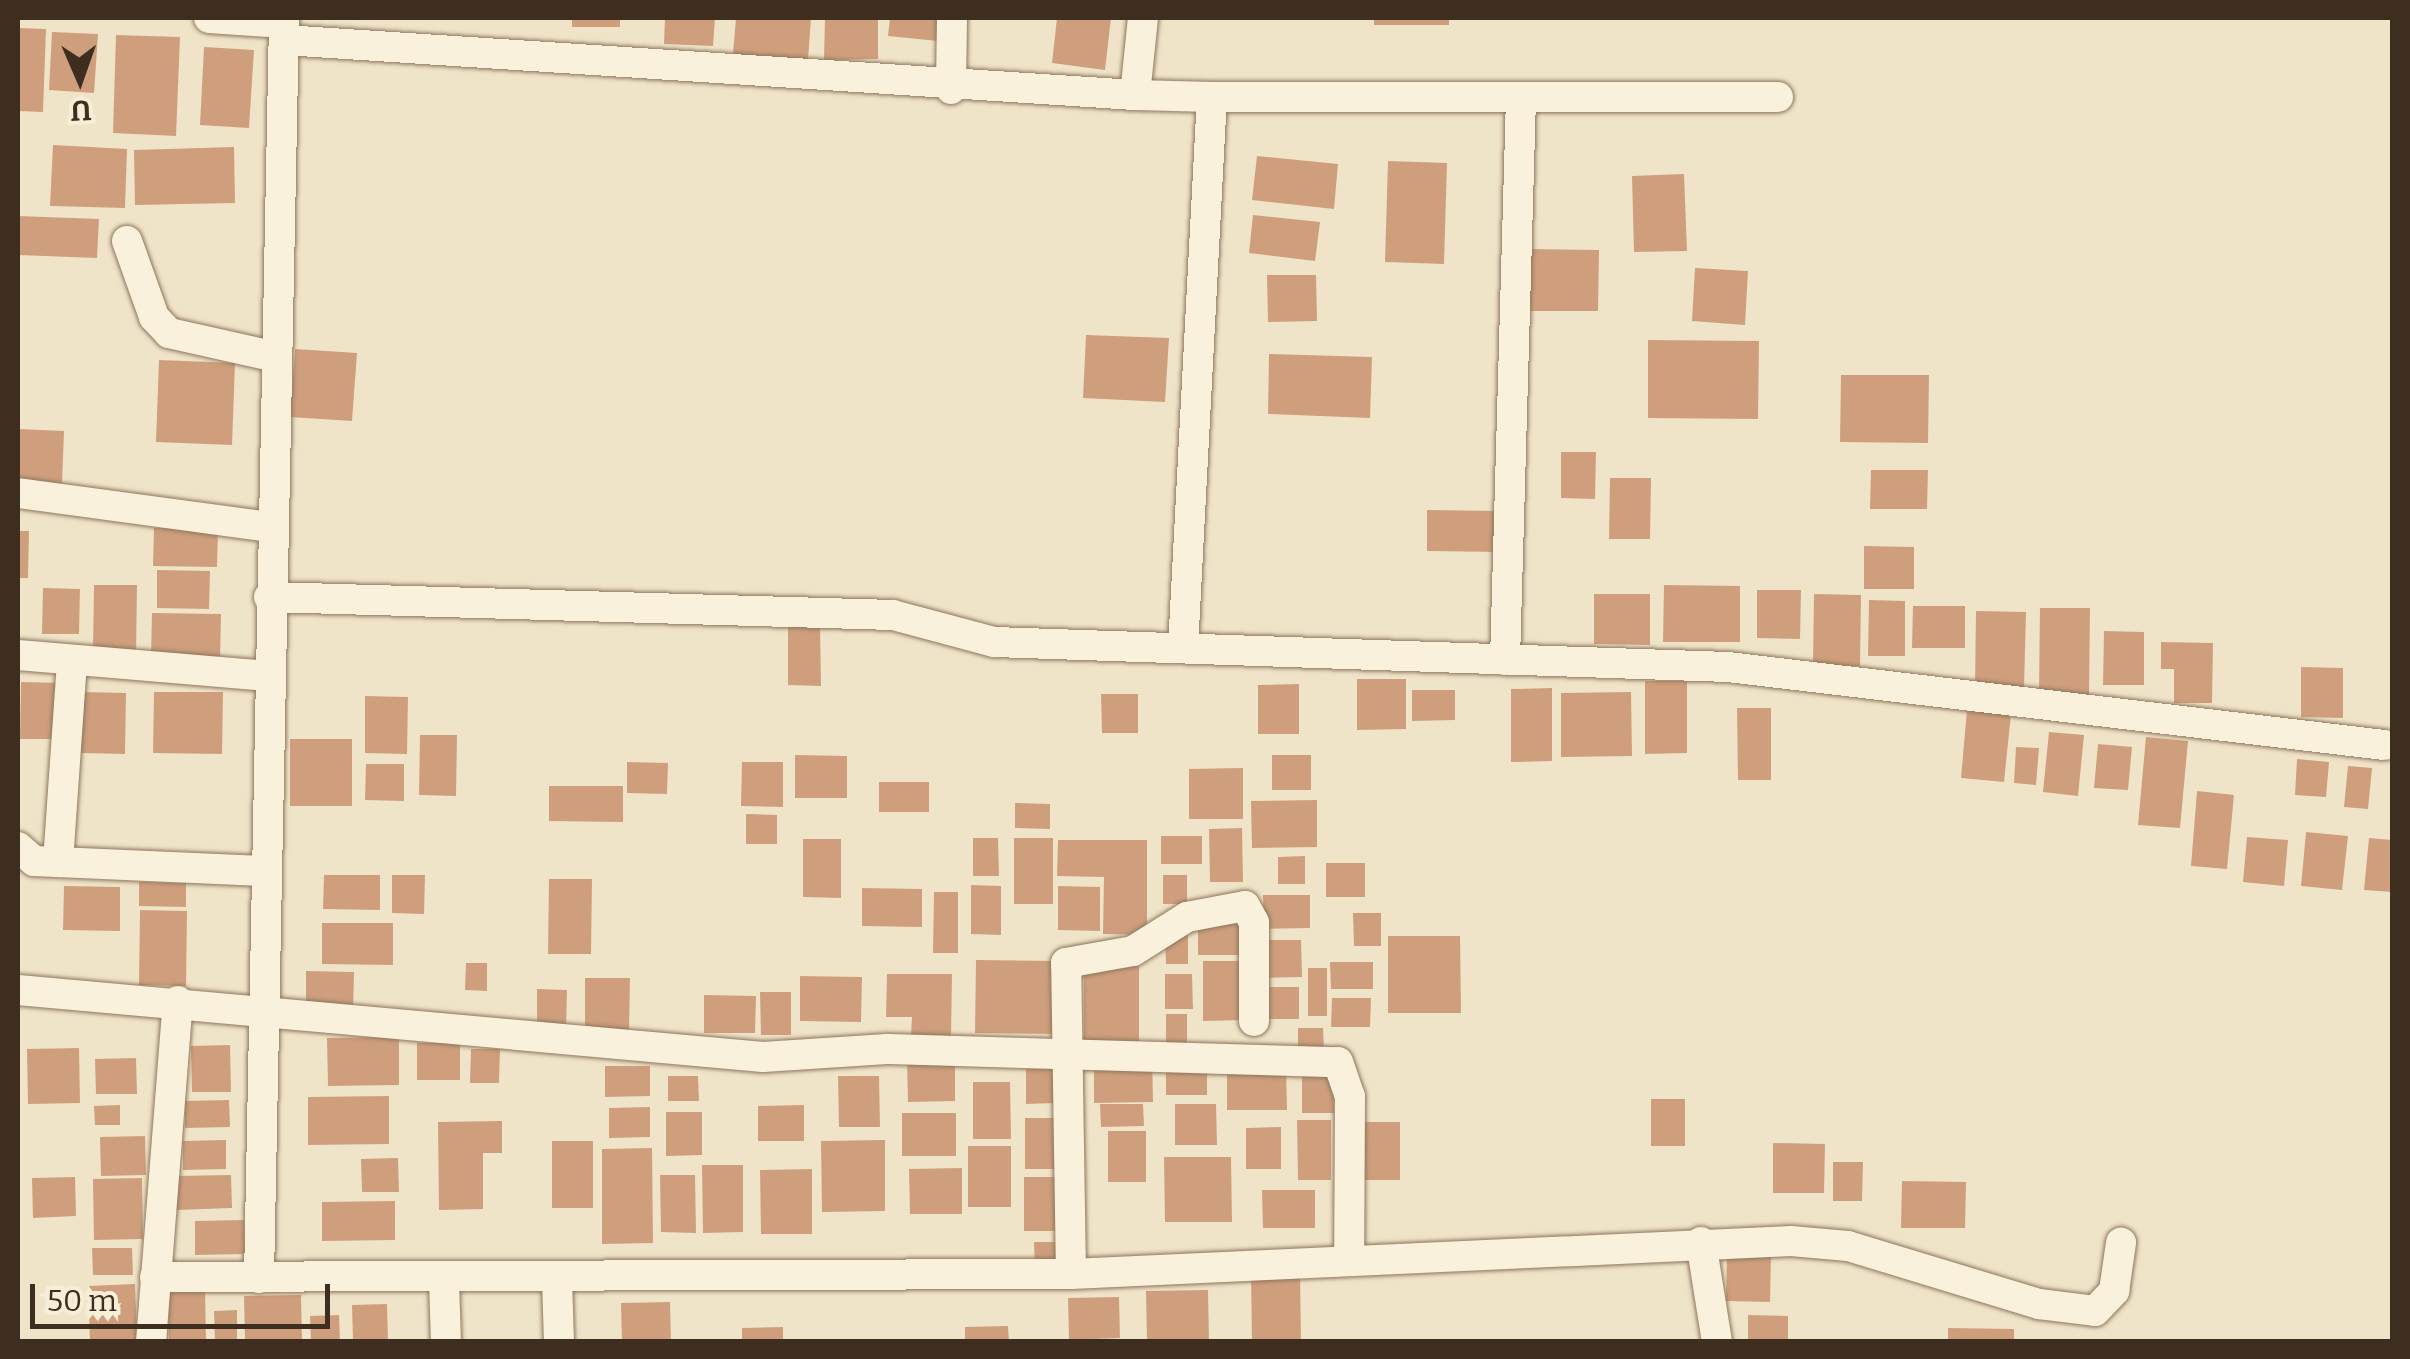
<!DOCTYPE html>
<style>
body{margin:0}
#map{position:relative;width:2410px;height:1359px;overflow:hidden;background:#f0e4c8;font-family:Bitter,serif}
div>[style]{position:absolute}
[style*='--x']{left:calc(var(--x)*1px);top:calc(var(--y)*1px);width:calc(var(--w)*1px);rotate:calc(var(--a)*1deg)}
.building>*{inset:0;background:#cf9f7d}
.roads{filter:drop-shadow(0 0 2px #8d765c) drop-shadow(0 0 2px #8d765c)}
.street>*{height:30px;margin:-15px;padding:0 15px;transform-origin:15px;border-radius:15px;background:#faf1dc}
span{translate:-50% -50%;white-space:nowrap;text-align:center;line-height:1.15;-webkit-text-stroke:10px #f7eed8;paint-order:stroke}
.frame{position:absolute;inset:0;border:20px solid #3d2e20;pointer-events:none}
.north{position:absolute;left:30px;top:30px;width:100px;height:100px;-webkit-text-stroke:8px #f7eed8;paint-order:stroke;rotate:178deg;font-size:28px;font-weight:700;line-height:40px;text-align:center;color:#3d2e20}
.north::after{content:'';display:block;margin:auto;width:35px;height:45px;background:#3d2e20;clip-path:polygon(50% 0,100% 100%,50% 72%,0 100%)}
.scale{position:absolute;left:30px;top:1284px;width:300px;height:45px;box-sizing:border-box;border:5px solid #3d2e20;border-top:0;padding-left:12px;font-size:30px;line-height:35px;white-space:nowrap;color:#3d2e20;-webkit-text-stroke:8px #f7eed8;paint-order:stroke}
</style>
<div id="map">
<div class="building">
<i style="clip-path:polygon(572px 18px,620px 18px,620px 27px,572px 27px)"></i>
<i style="clip-path:polygon(665px 18px,715px 18px,713px 46px,664px 44px)"></i>
<i style="clip-path:polygon(736px 18px,811px 18px,808px 60px,733px 54px)"></i>
<i style="clip-path:polygon(825px 18px,878px 18px,878px 59px,824px 60px)"></i>
<i style="clip-path:polygon(890px 18px,940px 18px,938px 41px,888px 36px)"></i>
<i style="clip-path:polygon(1057px 18px,1111px 18px,1105px 70px,1052px 63px)"></i>
<i style="clip-path:polygon(1374px 18px,1449px 18px,1449px 25px,1374px 25px)"></i>
<i style="clip-path:polygon(18px 28px,46px 29px,43px 112px,18px 111px)"></i>
<i style="clip-path:polygon(52px 32px,98px 34px,94px 93px,49px 90px)"></i>
<i style="clip-path:polygon(116px 35px,180px 37px,176px 136px,113px 133px)"></i>
<i style="clip-path:polygon(204px 47px,254px 50px,249px 128px,200px 125px)"></i>
<i style="clip-path:polygon(53px 145px,127px 149px,125px 208px,50px 206px)"></i>
<i style="clip-path:polygon(234px 147px,235px 203px,135px 205px,134px 150px)"></i>
<i style="clip-path:polygon(1257px 156px,1338px 164px,1334px 209px,1252px 200px)"></i>
<i style="clip-path:polygon(1388px 161px,1447px 163px,1444px 264px,1385px 262px)"></i>
<i style="clip-path:polygon(1684px 174px,1687px 251px,1634px 252px,1632px 176px)"></i>
<i style="clip-path:polygon(1253px 215px,1320px 222px,1315px 261px,1249px 253px)"></i>
<i style="clip-path:polygon(18px 216px,99px 219px,97px 258px,18px 255px)"></i>
<i style="clip-path:polygon(1528px 249px,1599px 250px,1598px 311px,1528px 311px)"></i>
<i style="clip-path:polygon(1695px 268px,1748px 271px,1745px 325px,1692px 321px)"></i>
<i style="clip-path:polygon(1267px 275px,1316px 275px,1317px 321px,1268px 322px)"></i>
<i style="clip-path:polygon(1086px 335px,1169px 338px,1165px 402px,1083px 398px)"></i>
<i style="clip-path:polygon(1648px 340px,1759px 341px,1758px 419px,1648px 418px)"></i>
<i style="clip-path:polygon(295px 349px,357px 353px,352px 421px,290px 417px)"></i>
<i style="clip-path:polygon(1269px 354px,1372px 357px,1370px 418px,1268px 414px)"></i>
<i style="clip-path:polygon(159px 360px,235px 363px,232px 445px,156px 442px)"></i>
<i style="clip-path:polygon(1841px 375px,1929px 375px,1928px 443px,1840px 442px)"></i>
<i style="clip-path:polygon(18px 429px,64px 431px,62px 484px,18px 483px)"></i>
<i style="clip-path:polygon(1561px 452px,1596px 452px,1595px 499px,1561px 498px)"></i>
<i style="clip-path:polygon(1871px 470px,1928px 470px,1927px 509px,1870px 509px)"></i>
<i style="clip-path:polygon(1610px 478px,1651px 478px,1650px 539px,1609px 539px)"></i>
<i style="clip-path:polygon(1427px 510px,1500px 511px,1499px 552px,1427px 551px)"></i>
<i style="clip-path:polygon(154px 528px,218px 529px,217px 567px,153px 566px)"></i>
<i style="clip-path:polygon(18px 531px,29px 531px,28px 578px,18px 578px)"></i>
<i style="clip-path:polygon(1864px 546px,1914px 547px,1914px 589px,1864px 589px)"></i>
<i style="clip-path:polygon(157px 570px,210px 571px,209px 609px,157px 608px)"></i>
<i style="clip-path:polygon(94px 585px,137px 585px,136px 653px,93px 652px)"></i>
<i style="clip-path:polygon(1664px 585px,1740px 586px,1740px 642px,1663px 642px)"></i>
<i style="clip-path:polygon(43px 588px,80px 589px,79px 634px,42px 634px)"></i>
<i style="clip-path:polygon(1757px 590px,1801px 590px,1800px 639px,1757px 638px)"></i>
<i style="clip-path:polygon(1594px 594px,1650px 594px,1650px 645px,1594px 644px)"></i>
<i style="clip-path:polygon(1814px 594px,1861px 595px,1860px 666px,1813px 665px)"></i>
<i style="clip-path:polygon(1869px 600px,1905px 601px,1905px 656px,1868px 656px)"></i>
<i style="clip-path:polygon(1913px 606px,1965px 606px,1965px 648px,1912px 648px)"></i>
<i style="clip-path:polygon(2040px 608px,2090px 608px,2089px 695px,2039px 694px)"></i>
<i style="clip-path:polygon(1976px 611px,2026px 612px,2024px 688px,1975px 688px)"></i>
<i style="clip-path:polygon(152px 613px,221px 614px,220px 659px,151px 657px)"></i>
<i style="clip-path:polygon(820px 626px,821px 686px,788px 685px,788px 627px)"></i>
<i style="clip-path:polygon(2104px 631px,2144px 632px,2144px 685px,2103px 685px)"></i>
<i style="clip-path:polygon(2161px 642px,2213px 643px,2212px 703px,2174px 703px,2174px 669px,2161px 669px)"></i>
<i style="clip-path:polygon(2301px 667px,2343px 668px,2343px 718px,2301px 717px)"></i>
<i style="clip-path:polygon(1357px 679px,1406px 679px,1406px 729px,1357px 730px)"></i>
<i style="clip-path:polygon(1645px 681px,1687px 681px,1687px 753px,1645px 754px)"></i>
<i style="clip-path:polygon(21px 682px,62px 683px,61px 739px,20px 739px)"></i>
<i style="clip-path:polygon(1299px 684px,1299px 734px,1258px 734px,1258px 685px)"></i>
<i style="clip-path:polygon(1552px 688px,1552px 761px,1511px 762px,1511px 689px)"></i>
<i style="clip-path:polygon(1412px 690px,1455px 690px,1455px 720px,1412px 721px)"></i>
<i style="clip-path:polygon(82px 692px,126px 693px,125px 754px,80px 753px)"></i>
<i style="clip-path:polygon(154px 692px,223px 692px,222px 754px,153px 753px)"></i>
<i style="clip-path:polygon(1631px 692px,1632px 756px,1561px 757px,1561px 693px)"></i>
<i style="clip-path:polygon(1101px 694px,1138px 694px,1138px 733px,1102px 733px)"></i>
<i style="clip-path:polygon(365px 696px,408px 697px,407px 754px,365px 753px)"></i>
<i style="clip-path:polygon(1737px 708px,1771px 708px,1771px 780px,1738px 780px)"></i>
<i style="clip-path:polygon(1967px 710px,2011px 714px,2004px 782px,1961px 778px)"></i>
<i style="clip-path:polygon(2049px 732px,2084px 735px,2078px 796px,2043px 792px)"></i>
<i style="clip-path:polygon(420px 735px,457px 735px,456px 796px,419px 795px)"></i>
<i style="clip-path:polygon(2146px 737px,2188px 741px,2180px 828px,2138px 825px)"></i>
<i style="clip-path:polygon(290px 739px,352px 739px,352px 806px,290px 806px)"></i>
<i style="clip-path:polygon(2098px 744px,2132px 747px,2128px 790px,2094px 788px)"></i>
<i style="clip-path:polygon(2016px 747px,2039px 748px,2036px 785px,2014px 783px)"></i>
<i style="clip-path:polygon(795px 755px,847px 756px,847px 798px,795px 798px)"></i>
<i style="clip-path:polygon(1272px 755px,1311px 755px,1311px 790px,1272px 790px)"></i>
<i style="clip-path:polygon(2297px 759px,2329px 762px,2326px 797px,2295px 795px)"></i>
<i style="clip-path:polygon(627px 762px,668px 763px,667px 794px,627px 793px)"></i>
<i style="clip-path:polygon(742px 762px,783px 762px,783px 807px,741px 806px)"></i>
<i style="clip-path:polygon(366px 764px,404px 764px,404px 801px,365px 800px)"></i>
<i style="clip-path:polygon(2348px 766px,2372px 768px,2368px 809px,2344px 807px)"></i>
<i style="clip-path:polygon(1243px 768px,1243px 819px,1189px 819px,1189px 769px)"></i>
<i style="clip-path:polygon(879px 782px,929px 782px,929px 812px,879px 812px)"></i>
<i style="clip-path:polygon(549px 786px,623px 786px,623px 822px,549px 821px)"></i>
<i style="clip-path:polygon(2197px 791px,2234px 795px,2227px 869px,2191px 866px)"></i>
<i style="clip-path:polygon(1317px 800px,1317px 847px,1252px 848px,1251px 801px)"></i>
<i style="clip-path:polygon(1015px 803px,1050px 804px,1050px 829px,1015px 828px)"></i>
<i style="clip-path:polygon(746px 814px,777px 815px,777px 844px,746px 844px)"></i>
<i style="clip-path:polygon(1242px 828px,1243px 882px,1210px 882px,1209px 829px)"></i>
<i style="clip-path:polygon(2306px 832px,2348px 836px,2342px 890px,2301px 886px)"></i>
<i style="clip-path:polygon(1161px 836px,1202px 836px,1202px 864px,1161px 864px)"></i>
<i style="clip-path:polygon(2247px 837px,2288px 840px,2284px 886px,2243px 882px)"></i>
<i style="clip-path:polygon(973px 838px,998px 838px,999px 876px,973px 876px)"></i>
<i style="clip-path:polygon(1014px 838px,1053px 838px,1053px 904px,1014px 904px)"></i>
<i style="clip-path:polygon(2369px 838px,2392px 840px,2392px 892px,2364px 890px)"></i>
<i style="clip-path:polygon(803px 839px,841px 839px,841px 898px,803px 897px)"></i>
<i style="clip-path:polygon(1058px 840px,1147px 840px,1147px 935px,1103px 934px,1104px 877px,1057px 876px)"></i>
<i style="clip-path:polygon(1305px 856px,1305px 884px,1278px 884px,1278px 857px)"></i>
<i style="clip-path:polygon(1326px 863px,1365px 863px,1365px 897px,1326px 897px)"></i>
<i style="clip-path:polygon(324px 875px,380px 875px,380px 910px,323px 909px)"></i>
<i style="clip-path:polygon(392px 875px,425px 875px,424px 914px,392px 913px)"></i>
<i style="clip-path:polygon(1163px 875px,1187px 875px,1187px 904px,1163px 904px)"></i>
<i style="clip-path:polygon(549px 879px,592px 879px,591px 954px,548px 954px)"></i>
<i style="clip-path:polygon(139px 882px,186px 883px,186px 907px,139px 906px)"></i>
<i style="clip-path:polygon(971px 885px,1001px 886px,1001px 935px,971px 934px)"></i>
<i style="clip-path:polygon(64px 886px,120px 887px,120px 931px,63px 930px)"></i>
<i style="clip-path:polygon(1058px 886px,1100px 887px,1100px 931px,1058px 930px)"></i>
<i style="clip-path:polygon(862px 888px,922px 889px,922px 927px,862px 926px)"></i>
<i style="clip-path:polygon(934px 892px,958px 892px,958px 953px,933px 953px)"></i>
<i style="clip-path:polygon(1263px 895px,1310px 895px,1310px 928px,1264px 929px)"></i>
<i style="clip-path:polygon(140px 910px,187px 911px,186px 986px,139px 985px)"></i>
<i style="clip-path:polygon(1353px 913px,1381px 913px,1381px 946px,1354px 946px)"></i>
<i style="clip-path:polygon(322px 923px,393px 923px,393px 965px,322px 964px)"></i>
<i style="clip-path:polygon(1244px 924px,1244px 955px,1198px 955px,1198px 925px)"></i>
<i style="clip-path:polygon(1165px 935px,1188px 935px,1188px 964px,1166px 964px)"></i>
<i style="clip-path:polygon(1388px 936px,1460px 936px,1461px 1013px,1388px 1013px)"></i>
<i style="clip-path:polygon(1261px 940px,1301px 940px,1302px 977px,1261px 978px)"></i>
<i style="clip-path:polygon(976px 960px,1058px 961px,1057px 1034px,975px 1033px)"></i>
<i style="clip-path:polygon(1203px 961px,1244px 961px,1244px 1020px,1203px 1021px)"></i>
<i style="clip-path:polygon(1330px 962px,1373px 962px,1373px 989px,1331px 989px)"></i>
<i style="clip-path:polygon(466px 963px,487px 963px,487px 991px,465px 990px)"></i>
<i style="clip-path:polygon(1084px 966px,1139px 966px,1139px 1045px,1084px 1045px)"></i>
<i style="clip-path:polygon(1308px 968px,1327px 968px,1327px 1016px,1308px 1016px)"></i>
<i style="clip-path:polygon(306px 971px,354px 972px,353px 1012px,306px 1011px)"></i>
<i style="clip-path:polygon(887px 974px,952px 974px,951px 1037px,911px 1036px,912px 1017px,886px 1017px)"></i>
<i style="clip-path:polygon(1165px 974px,1192px 974px,1193px 1009px,1165px 1009px)"></i>
<i style="clip-path:polygon(800px 976px,862px 977px,861px 1022px,800px 1021px)"></i>
<i style="clip-path:polygon(585px 978px,630px 978px,629px 1030px,585px 1030px)"></i>
<i style="clip-path:polygon(1257px 987px,1299px 987px,1299px 1019px,1257px 1019px)"></i>
<i style="clip-path:polygon(537px 989px,567px 990px,566px 1029px,537px 1029px)"></i>
<i style="clip-path:polygon(760px 992px,791px 992px,791px 1035px,761px 1035px)"></i>
<i style="clip-path:polygon(704px 995px,756px 996px,755px 1033px,704px 1033px)"></i>
<i style="clip-path:polygon(1332px 998px,1371px 998px,1370px 1027px,1331px 1027px)"></i>
<i style="clip-path:polygon(1166px 1014px,1187px 1014px,1187px 1052px,1166px 1052px)"></i>
<i style="clip-path:polygon(1298px 1028px,1323px 1028px,1324px 1049px,1298px 1050px)"></i>
<i style="clip-path:polygon(399px 1037px,399px 1085px,328px 1086px,327px 1038px)"></i>
<i style="clip-path:polygon(417px 1043px,460px 1043px,460px 1080px,417px 1080px)"></i>
<i style="clip-path:polygon(230px 1045px,231px 1092px,192px 1092px,191px 1046px)"></i>
<i style="clip-path:polygon(79px 1048px,80px 1103px,28px 1104px,27px 1049px)"></i>
<i style="clip-path:polygon(471px 1049px,500px 1049px,499px 1083px,470px 1083px)"></i>
<i style="clip-path:polygon(1152px 1053px,1153px 1102px,1094px 1103px,1094px 1054px)"></i>
<i style="clip-path:polygon(136px 1058px,137px 1094px,96px 1094px,95px 1059px)"></i>
<i style="clip-path:polygon(955px 1058px,955px 1101px,908px 1102px,907px 1059px)"></i>
<i style="clip-path:polygon(605px 1066px,650px 1066px,650px 1096px,605px 1097px)"></i>
<i style="clip-path:polygon(1302px 1066px,1333px 1066px,1334px 1113px,1302px 1113px)"></i>
<i style="clip-path:polygon(1227px 1067px,1286px 1067px,1287px 1110px,1227px 1110px)"></i>
<i style="clip-path:polygon(1026px 1069px,1055px 1069px,1055px 1103px,1026px 1104px)"></i>
<i style="clip-path:polygon(1166px 1072px,1207px 1072px,1207px 1095px,1166px 1095px)"></i>
<i style="clip-path:polygon(668px 1076px,698px 1076px,699px 1101px,668px 1101px)"></i>
<i style="clip-path:polygon(838px 1076px,879px 1076px,880px 1127px,839px 1127px)"></i>
<i style="clip-path:polygon(973px 1082px,1010px 1082px,1011px 1139px,973px 1139px)"></i>
<i style="clip-path:polygon(389px 1096px,389px 1144px,308px 1145px,308px 1097px)"></i>
<i style="clip-path:polygon(1651px 1099px,1685px 1099px,1685px 1146px,1651px 1146px)"></i>
<i style="clip-path:polygon(229px 1100px,230px 1127px,185px 1128px,185px 1101px)"></i>
<i style="clip-path:polygon(1100px 1104px,1143px 1104px,1144px 1126px,1101px 1127px)"></i>
<i style="clip-path:polygon(1175px 1104px,1216px 1104px,1217px 1145px,1175px 1145px)"></i>
<i style="clip-path:polygon(120px 1105px,120px 1125px,95px 1125px,94px 1106px)"></i>
<i style="clip-path:polygon(804px 1105px,804px 1141px,758px 1141px,758px 1106px)"></i>
<i style="clip-path:polygon(650px 1107px,650px 1137px,609px 1138px,609px 1108px)"></i>
<i style="clip-path:polygon(666px 1112px,702px 1112px,702px 1155px,666px 1156px)"></i>
<i style="clip-path:polygon(902px 1113px,956px 1113px,956px 1156px,902px 1156px)"></i>
<i style="clip-path:polygon(1025px 1118px,1062px 1118px,1062px 1169px,1025px 1169px)"></i>
<i style="clip-path:polygon(1297px 1120px,1331px 1120px,1331px 1180px,1298px 1180px)"></i>
<i style="clip-path:polygon(502px 1121px,502px 1153px,483px 1153px,483px 1209px,439px 1210px,438px 1122px)"></i>
<i style="clip-path:polygon(1358px 1122px,1400px 1122px,1400px 1180px,1359px 1180px)"></i>
<i style="clip-path:polygon(1281px 1127px,1281px 1169px,1246px 1169px,1246px 1128px)"></i>
<i style="clip-path:polygon(1108px 1131px,1146px 1131px,1146px 1182px,1108px 1182px)"></i>
<i style="clip-path:polygon(145px 1136px,146px 1175px,101px 1176px,100px 1137px)"></i>
<i style="clip-path:polygon(226px 1140px,226px 1169px,183px 1170px,183px 1141px)"></i>
<i style="clip-path:polygon(885px 1140px,885px 1211px,822px 1212px,821px 1141px)"></i>
<i style="clip-path:polygon(552px 1141px,593px 1141px,593px 1208px,552px 1208px)"></i>
<i style="clip-path:polygon(1773px 1143px,1825px 1144px,1824px 1193px,1773px 1193px)"></i>
<i style="clip-path:polygon(968px 1146px,1011px 1146px,1011px 1207px,968px 1207px)"></i>
<i style="clip-path:polygon(652px 1148px,653px 1243px,602px 1244px,602px 1149px)"></i>
<i style="clip-path:polygon(1164px 1157px,1231px 1157px,1232px 1222px,1165px 1222px)"></i>
<i style="clip-path:polygon(398px 1158px,399px 1192px,362px 1192px,361px 1159px)"></i>
<i style="clip-path:polygon(1833px 1162px,1863px 1162px,1862px 1201px,1833px 1201px)"></i>
<i style="clip-path:polygon(702px 1165px,743px 1165px,743px 1232px,703px 1233px)"></i>
<i style="clip-path:polygon(962px 1168px,962px 1214px,910px 1214px,909px 1169px)"></i>
<i style="clip-path:polygon(812px 1169px,812px 1234px,761px 1234px,760px 1170px)"></i>
<i style="clip-path:polygon(231px 1175px,232px 1208px,176px 1210px,175px 1176px)"></i>
<i style="clip-path:polygon(660px 1175px,695px 1175px,696px 1233px,661px 1232px)"></i>
<i style="clip-path:polygon(75px 1177px,76px 1216px,33px 1218px,32px 1178px)"></i>
<i style="clip-path:polygon(1024px 1177px,1062px 1177px,1063px 1231px,1024px 1231px)"></i>
<i style="clip-path:polygon(142px 1178px,143px 1239px,94px 1240px,93px 1179px)"></i>
<i style="clip-path:polygon(1902px 1181px,1966px 1182px,1965px 1228px,1901px 1228px)"></i>
<i style="clip-path:polygon(1262px 1190px,1315px 1190px,1315px 1228px,1263px 1228px)"></i>
<i style="clip-path:polygon(395px 1201px,395px 1240px,322px 1241px,322px 1202px)"></i>
<i style="clip-path:polygon(244px 1220px,245px 1254px,195px 1255px,195px 1221px)"></i>
<i style="clip-path:polygon(1034px 1242px,1055px 1242px,1056px 1266px,1035px 1267px)"></i>
<i style="clip-path:polygon(92px 1248px,132px 1248px,133px 1275px,93px 1275px)"></i>
<i style="clip-path:polygon(1727px 1255px,1771px 1255px,1770px 1302px,1726px 1301px)"></i>
<i style="clip-path:polygon(1300px 1273px,1301px 1342px,1252px 1342px,1251px 1274px)"></i>
<i style="clip-path:polygon(135px 1284px,137px 1342px,90px 1342px,88px 1286px)"></i>
<i style="clip-path:polygon(205px 1289px,206px 1342px,169px 1342px,168px 1290px)"></i>
<i style="clip-path:polygon(1208px 1290px,1209px 1342px,1147px 1342px,1146px 1291px)"></i>
<i style="clip-path:polygon(301px 1295px,302px 1342px,245px 1342px,244px 1296px)"></i>
<i style="clip-path:polygon(1119px 1297px,1120px 1338px,1069px 1340px,1068px 1298px)"></i>
<i style="clip-path:polygon(670px 1302px,671px 1342px,622px 1342px,621px 1303px)"></i>
<i style="clip-path:polygon(387px 1304px,388px 1342px,353px 1342px,352px 1305px)"></i>
<i style="clip-path:polygon(237px 1310px,237px 1342px,215px 1342px,214px 1311px)"></i>
<i style="clip-path:polygon(339px 1315px,340px 1342px,311px 1342px,310px 1316px)"></i>
<i style="clip-path:polygon(1748px 1315px,1788px 1316px,1788px 1342px,1748px 1342px)"></i>
<i style="clip-path:polygon(1008px 1326px,1009px 1342px,965px 1342px,965px 1327px)"></i>
<i style="clip-path:polygon(783px 1327px,783px 1342px,742px 1342px,742px 1328px)"></i>
<i style="clip-path:polygon(1948px 1328px,2014px 1329px,2014px 1342px,1948px 1342px)"></i>
</div>
<div class="roads">
<div class="street">
<i style="--x:209;--y:18;--w:75;--a:3.8"></i>
<i style="--x:284;--y:40;--w:853;--a:3.7"></i>
<i style="--x:1135;--y:95;--w:77;--a:-84.1"></i>
<i style="--x:951;--y:89;--w:71;--a:-89.2"></i>
<i style="--x:1135;--y:95;--w:77;--a:1.5"></i>
<i style="--x:127;--y:241;--w:81;--a:70.4"></i>
<i style="--x:154;--y:317;--w:22;--a:47"></i>
<i style="--x:169;--y:333;--w:110;--a:12.6"></i>
<i style="--x:18;--y:493;--w:255;--a:7.7"></i>
<i style="--x:269;--y:597;--w:624;--a:1.65"></i>
<i style="--x:893;--y:615;--w:105;--a:15"></i>
<i style="--x:994;--y:642;--w:734;--a:1.95"></i>
<i style="--x:1728;--y:667;--w:661;--a:6.78"></i>
<i style="--x:1183;--y:648;--w:552;--a:-86.99"></i>
<i style="--x:1212;--y:97;--w:566;--a:0"></i>
<i style="--x:18;--y:655;--w:251;--a:4.8"></i>
<i style="--x:1505;--y:660;--w:562;--a:-88.37"></i>
<i style="--x:18;--y:847;--w:21;--a:41"></i>
<i style="--x:34;--y:861;--w:229;--a:2.5"></i>
<i style="--x:58;--y:862;--w:202;--a:-86"></i>
<i style="--x:18;--y:990;--w:748;--a:5.14"></i>
<i style="--x:763;--y:1057;--w:124;--a:-3.7"></i>
<i style="--x:887;--y:1049;--w:451;--a:1.7"></i>
<i style="--x:1338;--y:1062;--w:36;--a:71"></i>
<i style="--x:1350;--y:1096;--w:165;--a:90.3"></i>
<i style="--x:1701;--y:1242;--w:101;--a:80.9"></i>
<i style="--x:1071;--y:1274;--w:311;--a:-90.9"></i>
<i style="--x:1066;--y:963;--w:68;--a:-10.2"></i>
<i style="--x:1133;--y:951;--w:64;--a:-32.2"></i>
<i style="--x:1187;--y:917;--w:59;--a:-10.7"></i>
<i style="--x:1245;--y:906;--w:18;--a:61"></i>
<i style="--x:1254;--y:922;--w:99;--a:90"></i>
<i style="--x:155;--y:1277;--w:916;--a:-0.19"></i>
<i style="--x:1071;--y:1274;--w:721;--a:-2.62"></i>
<i style="--x:1791;--y:1241;--w:57;--a:5"></i>
<i style="--x:1848;--y:1246;--w:200;--a:16.9"></i>
<i style="--x:2039;--y:1304;--w:56;--a:7.1"></i>
<i style="--x:2095;--y:1311;--w:28;--a:-46"></i>
<i style="--x:2114;--y:1291;--w:49;--a:-81.7"></i>
<i style="--x:259;--y:1278;--w:1260;--a:-88.86"></i>
<i style="--x:557;--y:1279;--w:63;--a:88.2"></i>
<i style="--x:444;--y:1280;--w:62;--a:88.2"></i>
<i style="--x:151;--y:1342;--w:342;--a:-85.5"></i>
</div>
</div>
<div class="frame"></div>
<div class="north">U</div>
<div class="scale">50 m</div>
</div>
